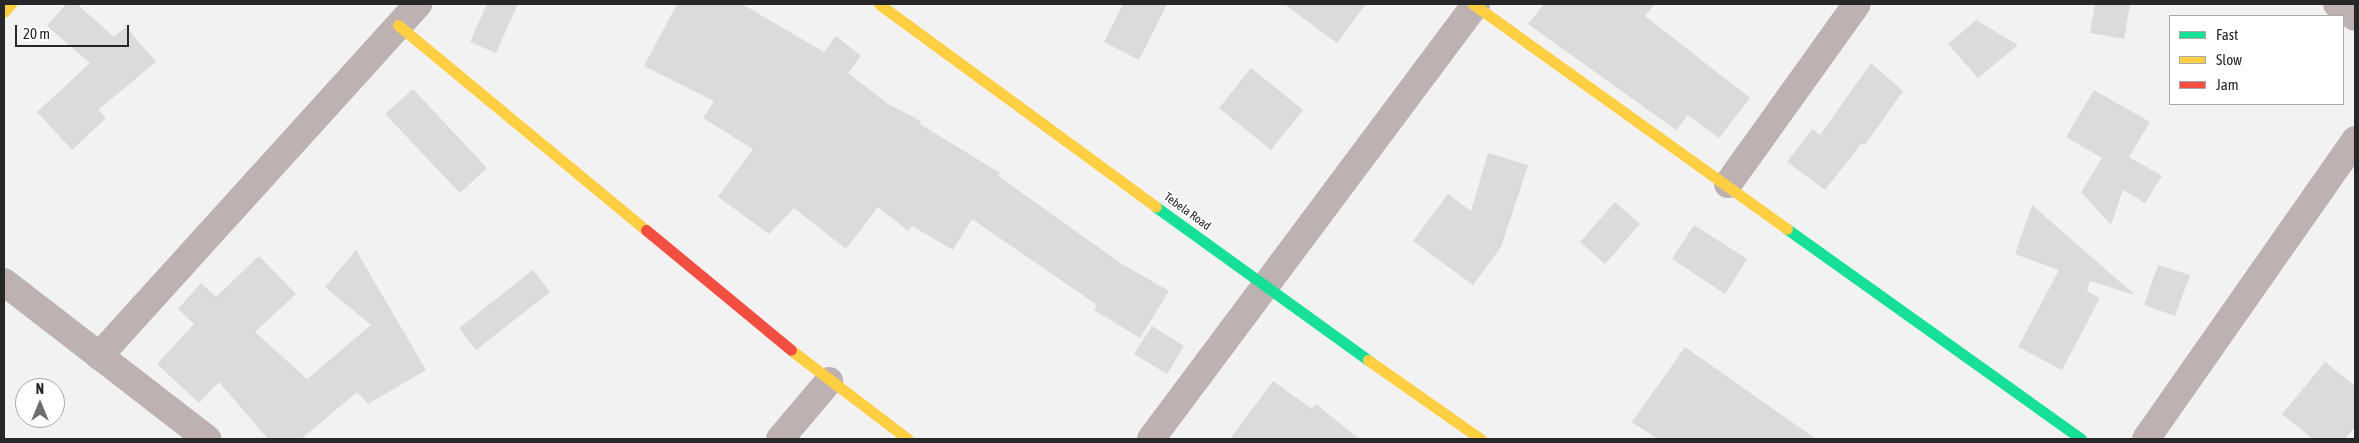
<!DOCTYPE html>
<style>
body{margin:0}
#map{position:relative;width:2359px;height:443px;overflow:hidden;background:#f2f2f2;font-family:"Asap Condensed",sans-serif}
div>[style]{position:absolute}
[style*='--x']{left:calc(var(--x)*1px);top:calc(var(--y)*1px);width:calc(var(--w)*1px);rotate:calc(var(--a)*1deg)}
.building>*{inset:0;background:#dbdbdb}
.street>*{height:28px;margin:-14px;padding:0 14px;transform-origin:14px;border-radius:14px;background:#beb1b1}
.fast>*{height:11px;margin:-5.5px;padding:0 5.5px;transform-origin:5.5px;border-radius:5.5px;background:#16e098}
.slow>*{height:11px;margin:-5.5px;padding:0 5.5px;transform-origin:5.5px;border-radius:5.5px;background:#ffcf43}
.jam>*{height:11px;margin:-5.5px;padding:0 5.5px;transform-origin:5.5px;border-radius:5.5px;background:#f24e42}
span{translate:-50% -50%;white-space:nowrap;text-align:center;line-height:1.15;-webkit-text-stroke:4px #fff;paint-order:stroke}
.street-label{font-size:12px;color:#272728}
.frame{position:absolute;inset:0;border:5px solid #272728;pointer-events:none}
.legend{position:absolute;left:2169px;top:15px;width:175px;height:90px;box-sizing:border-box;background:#fff;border:1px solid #a9a9a9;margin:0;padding:6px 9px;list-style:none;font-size:15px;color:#272728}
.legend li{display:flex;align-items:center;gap:10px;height:25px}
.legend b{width:25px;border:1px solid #a9a9a9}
.north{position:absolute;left:15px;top:378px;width:50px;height:50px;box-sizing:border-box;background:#fff;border:1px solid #a9a9a9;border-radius:50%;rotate:0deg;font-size:14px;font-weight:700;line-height:20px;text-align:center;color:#272728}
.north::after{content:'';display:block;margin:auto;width:18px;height:22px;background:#6e6e6f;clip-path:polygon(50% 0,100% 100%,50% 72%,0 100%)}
.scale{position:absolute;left:15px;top:25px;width:114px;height:22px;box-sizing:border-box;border:2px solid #272728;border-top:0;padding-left:6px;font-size:15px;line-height:18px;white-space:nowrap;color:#272728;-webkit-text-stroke:4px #fff;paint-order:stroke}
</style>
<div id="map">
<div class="building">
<i style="clip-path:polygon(66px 4px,77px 4px,114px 37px,126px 27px,156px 62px,98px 110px,106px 118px,72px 150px,37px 112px,90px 63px,47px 26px)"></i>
<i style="clip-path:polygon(487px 4px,518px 4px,496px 53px,470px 42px)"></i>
<i style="clip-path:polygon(677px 4px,742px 4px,824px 52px,836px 36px,861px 56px,848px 73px,888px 104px,921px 121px,920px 124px,1000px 173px,998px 176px,1122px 264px,1169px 291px,1140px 338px,1094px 310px,1097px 305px,972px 219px,953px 250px,912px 226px,908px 231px,878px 207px,846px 249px,794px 208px,769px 234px,718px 197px,753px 149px,703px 118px,714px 101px,644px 66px)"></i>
<i style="clip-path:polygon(1123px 4px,1167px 4px,1139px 60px,1104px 42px)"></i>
<i style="clip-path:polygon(1284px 4px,1366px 4px,1337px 43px)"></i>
<i style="clip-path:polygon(1544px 4px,1655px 4px,1645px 16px,1750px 98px,1719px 138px,1688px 115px,1676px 130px,1528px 24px)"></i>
<i style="clip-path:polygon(2095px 4px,2130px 4px,2124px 39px,2090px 33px)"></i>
<i style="clip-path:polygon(1976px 20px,2018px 45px,1978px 78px,1948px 44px)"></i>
<i style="clip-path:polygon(1871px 63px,1903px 91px,1865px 145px,1862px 143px,1825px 190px,1787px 162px,1812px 129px,1820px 135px)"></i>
<i style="clip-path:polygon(1251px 68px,1303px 110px,1271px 150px,1219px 108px)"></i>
<i style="clip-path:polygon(413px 89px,487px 168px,460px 193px,385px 114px)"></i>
<i style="clip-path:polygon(2094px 90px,2150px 122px,2129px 157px,2162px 176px,2145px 203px,2123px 190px,2111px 225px,2081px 192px,2102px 158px,2066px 137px)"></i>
<i style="clip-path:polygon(1488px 153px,1528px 165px,1501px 247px,1473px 285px,1413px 241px,1448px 194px,1471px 211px)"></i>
<i style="clip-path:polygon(1615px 202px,1640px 224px,1605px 264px,1580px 242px)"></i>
<i style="clip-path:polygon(2032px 205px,2135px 295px,2090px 281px,2087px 291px,2100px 298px,2062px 370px,2018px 347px,2059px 270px,2015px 254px)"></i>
<i style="clip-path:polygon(1694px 225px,1747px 259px,1725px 294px,1672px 259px)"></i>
<i style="clip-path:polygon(356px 250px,426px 370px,368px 404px,357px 392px,301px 439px,268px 439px,219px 382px,199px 403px,157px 364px,194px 324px,178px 309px,201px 283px,216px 297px,259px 256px,296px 294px,255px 332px,307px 379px,371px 325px,325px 287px)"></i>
<i style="clip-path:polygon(2158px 265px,2190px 275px,2175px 316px,2144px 305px)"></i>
<i style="clip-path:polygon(533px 270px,550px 292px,476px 350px,459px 328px)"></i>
<i style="clip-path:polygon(1152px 326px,1184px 346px,1167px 374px,1134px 354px)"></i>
<i style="clip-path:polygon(1685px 347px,1816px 439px,1658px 439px,1632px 422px)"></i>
<i style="clip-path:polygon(2325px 362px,2355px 386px,2355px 427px,2345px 439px,2313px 439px,2282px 414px)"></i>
<i style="clip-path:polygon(1273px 381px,1312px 409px,1316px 404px,1359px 439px,1230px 439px)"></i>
</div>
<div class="street">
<i style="--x:2337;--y:4;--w:22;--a:36"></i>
<i style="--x:1728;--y:184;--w:221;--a:-54.4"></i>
<i style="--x:4;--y:282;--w:257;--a:37.7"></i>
<i style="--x:99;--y:356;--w:475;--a:-47.8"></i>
<i style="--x:780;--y:439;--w:76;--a:-49.8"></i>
<i style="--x:1151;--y:439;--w:543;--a:-53.24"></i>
<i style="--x:2146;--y:439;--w:365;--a:-55"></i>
</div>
<div class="fast">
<i style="--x:1156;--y:207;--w:261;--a:35.8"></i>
<i style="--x:1787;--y:229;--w:361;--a:35.5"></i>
</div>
<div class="slow">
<i style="--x:879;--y:4;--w:343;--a:36.2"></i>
<i style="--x:1473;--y:4;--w:386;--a:35.6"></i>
<i style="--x:4;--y:12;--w:11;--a:-49"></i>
<i style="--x:398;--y:25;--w:322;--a:39.6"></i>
<i style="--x:791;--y:350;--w:147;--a:37.3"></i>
<i style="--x:1368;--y:360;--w:138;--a:35"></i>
</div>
<div class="jam">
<i style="--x:646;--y:230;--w:188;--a:39.6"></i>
</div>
<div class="street-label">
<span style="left:1187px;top:212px;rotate:36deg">Tebela Road</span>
</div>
<div class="frame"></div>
<ul class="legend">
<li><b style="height:6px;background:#16e098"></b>Fast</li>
<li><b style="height:6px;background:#ffcf43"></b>Slow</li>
<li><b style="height:6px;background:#f24e42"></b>Jam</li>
</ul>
<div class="north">N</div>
<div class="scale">20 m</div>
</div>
